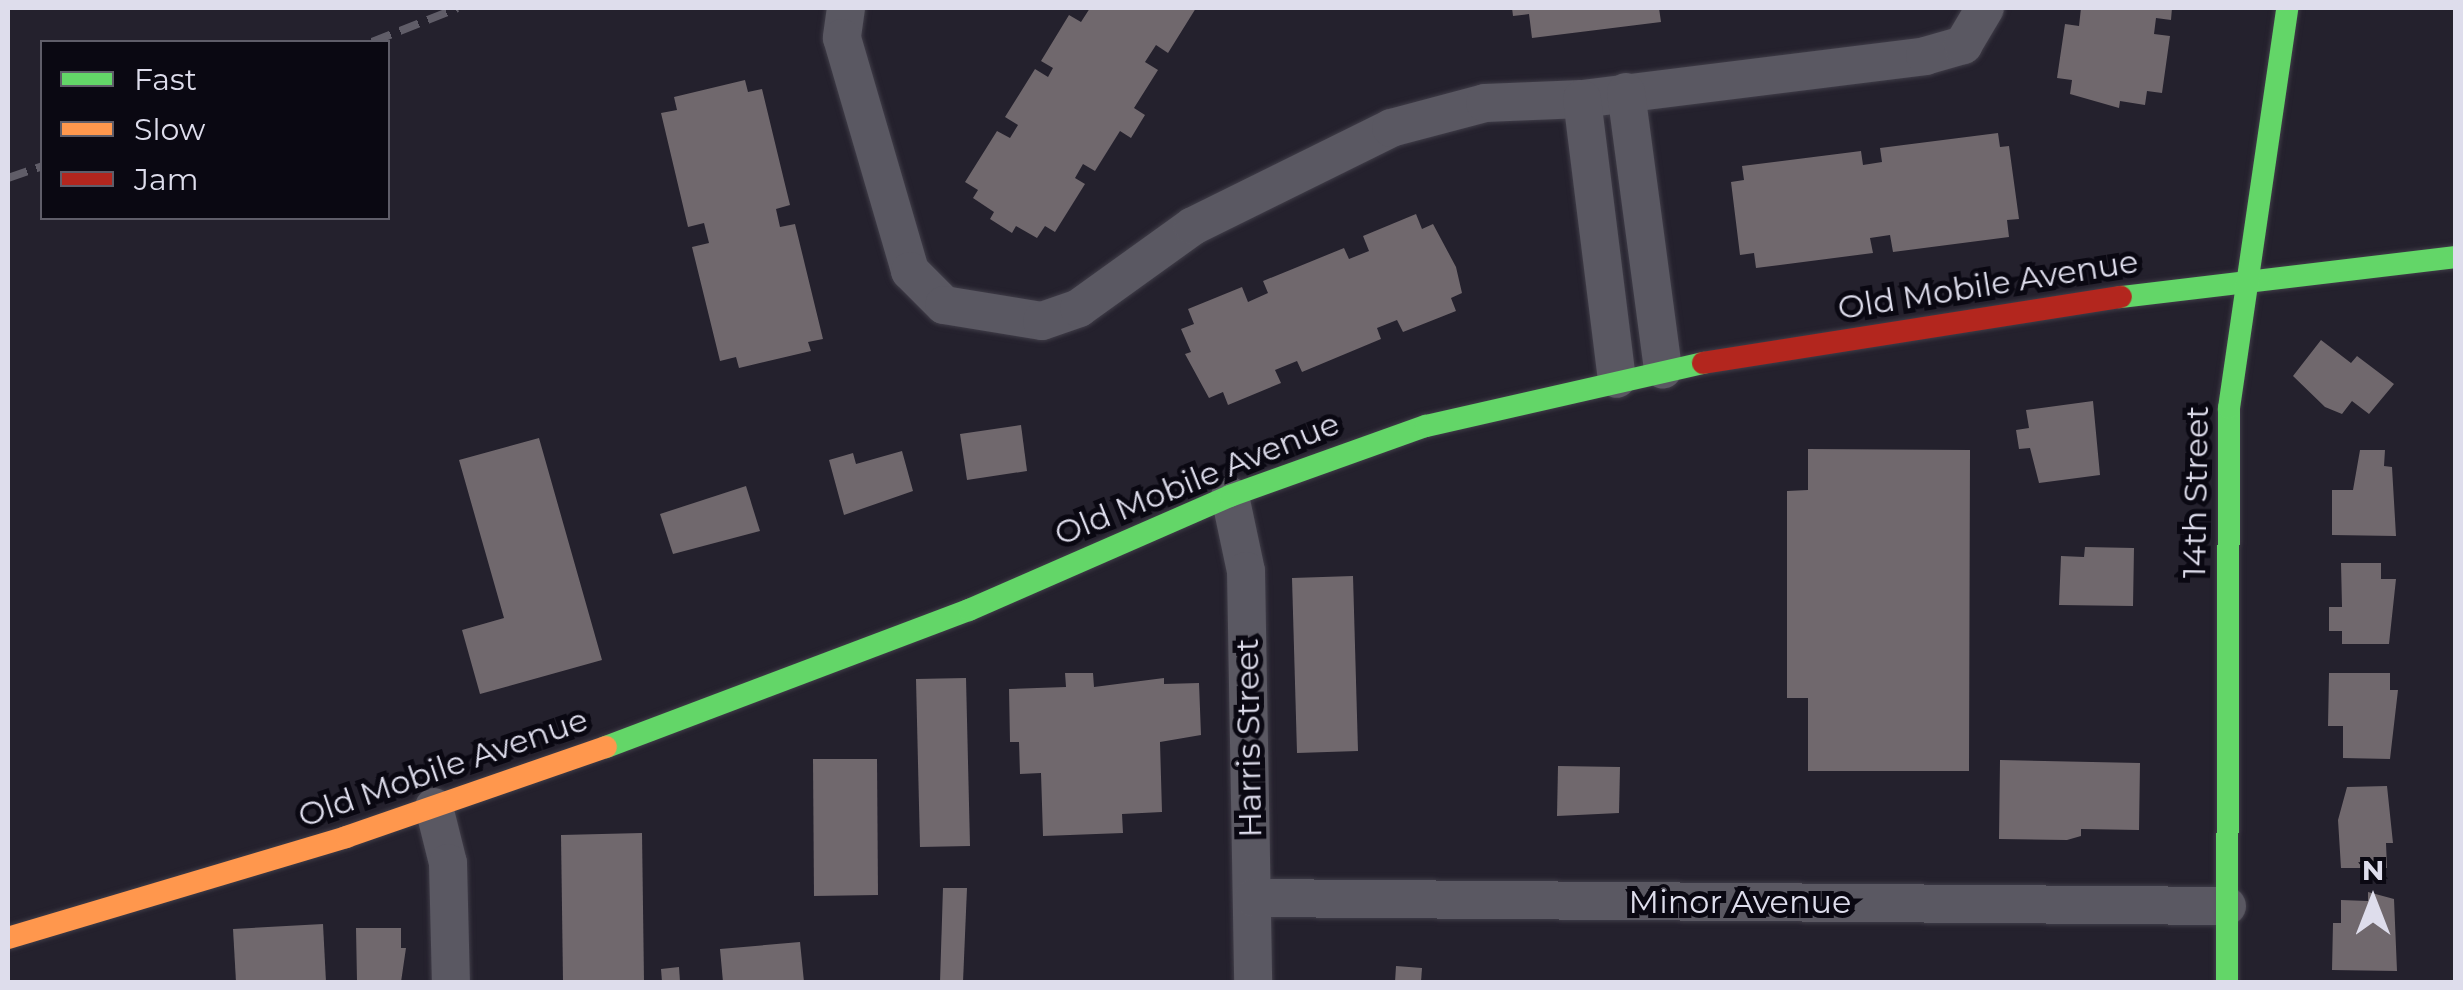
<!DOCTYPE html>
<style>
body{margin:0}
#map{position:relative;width:2463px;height:990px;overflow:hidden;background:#24212d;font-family:Montserrat,sans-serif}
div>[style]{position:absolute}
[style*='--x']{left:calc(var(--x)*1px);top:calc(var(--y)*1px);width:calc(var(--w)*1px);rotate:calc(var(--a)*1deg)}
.building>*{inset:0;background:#70686d}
.roads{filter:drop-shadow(0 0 2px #403d48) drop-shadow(0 0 2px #403d48)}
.street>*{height:38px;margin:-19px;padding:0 19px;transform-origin:19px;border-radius:19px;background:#5a5862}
.fast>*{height:22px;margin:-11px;padding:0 11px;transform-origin:11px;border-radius:11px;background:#63d668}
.slow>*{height:22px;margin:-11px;padding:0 11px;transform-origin:11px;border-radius:11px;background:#ff974d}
.jam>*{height:22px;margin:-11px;padding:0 11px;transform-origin:11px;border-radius:11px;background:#b3261e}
.rail>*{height:8px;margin-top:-4px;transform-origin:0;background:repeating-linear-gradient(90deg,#605d68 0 20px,transparent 0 30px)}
span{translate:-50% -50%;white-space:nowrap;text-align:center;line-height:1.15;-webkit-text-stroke:10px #0a0812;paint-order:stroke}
.street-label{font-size:32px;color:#deddec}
.frame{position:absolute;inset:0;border:10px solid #deddec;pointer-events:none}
.legend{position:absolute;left:40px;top:40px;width:350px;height:180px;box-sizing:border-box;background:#0a0812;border:2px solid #5f5d69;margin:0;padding:12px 18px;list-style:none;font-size:30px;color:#deddec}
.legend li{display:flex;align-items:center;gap:20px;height:50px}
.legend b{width:50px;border:2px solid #5f5d69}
.north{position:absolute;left:2323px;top:850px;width:100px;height:100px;-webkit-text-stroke:8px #0a0812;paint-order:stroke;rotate:0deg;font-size:28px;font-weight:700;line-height:40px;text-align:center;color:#deddec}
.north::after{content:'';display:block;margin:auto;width:35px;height:45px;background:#deddec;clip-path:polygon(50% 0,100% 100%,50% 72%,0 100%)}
</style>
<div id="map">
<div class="building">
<i style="clip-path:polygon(1090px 8px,1196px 8px,1168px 53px,1156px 45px,1145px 62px,1158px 70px,1134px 108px,1145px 115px,1131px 138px,1120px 131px,1095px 171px,1083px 164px,1075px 178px,1085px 184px,1055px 232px,1045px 226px,1037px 238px,1016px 226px,1012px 233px,990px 219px,994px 212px,973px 198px,978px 190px,965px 182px,997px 131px,1010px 138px,1018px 125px,1005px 117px,1035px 69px,1048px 77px,1053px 68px,1041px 61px,1069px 15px,1081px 22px)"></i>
<i style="clip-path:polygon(1512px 8px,1659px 8px,1661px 22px,1532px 38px,1529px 14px,1513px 16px)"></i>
<i style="clip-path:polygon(2081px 8px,2172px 8px,2171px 20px,2156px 18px,2154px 34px,2170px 36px,2162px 93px,2147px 91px,2145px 105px,2120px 101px,2119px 108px,2070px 94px,2072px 80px,2057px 78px,2065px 24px,2079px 26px)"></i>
<i style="clip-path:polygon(745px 80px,748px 92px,762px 89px,790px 205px,776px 209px,780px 227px,795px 224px,823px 339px,808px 342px,811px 351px,739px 368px,736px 357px,720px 361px,692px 247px,709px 243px,704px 223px,688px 227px,661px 113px,677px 110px,674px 97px)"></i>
<i style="clip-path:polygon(1998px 133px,2000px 147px,2009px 146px,2019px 219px,2007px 220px,2009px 237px,1893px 252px,1890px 235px,1870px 238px,1873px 253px,1756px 268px,1754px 253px,1740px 255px,1731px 182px,1744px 180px,1742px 166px,1861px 151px,1863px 165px,1882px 162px,1880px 148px)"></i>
<i style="clip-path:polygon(1416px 214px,1422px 229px,1433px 224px,1456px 267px,1462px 293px,1451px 298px,1456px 311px,1403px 332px,1397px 320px,1377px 328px,1381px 339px,1302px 372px,1297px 361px,1275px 370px,1281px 383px,1228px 405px,1223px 392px,1209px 398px,1185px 354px,1191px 352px,1181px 329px,1194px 324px,1188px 309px,1242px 287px,1248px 302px,1268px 293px,1263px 281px,1344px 248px,1349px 259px,1369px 251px,1363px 236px)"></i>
<i style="clip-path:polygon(2321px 340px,2351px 363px,2357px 356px,2394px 384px,2369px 414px,2352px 401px,2342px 414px,2325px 407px,2293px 376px)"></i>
<i style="clip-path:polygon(2093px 401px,2100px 475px,2039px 483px,2030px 448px,2019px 449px,2016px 430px,2029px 428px,2026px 410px)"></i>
<i style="clip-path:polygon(1021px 425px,1027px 471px,967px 480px,960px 434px)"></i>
<i style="clip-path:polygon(539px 438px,602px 660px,480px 694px,462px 630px,504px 618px,459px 460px)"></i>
<i style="clip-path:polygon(1808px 449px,1970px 450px,1969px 771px,1808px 771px,1808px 698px,1787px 698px,1787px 491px,1808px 490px)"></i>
<i style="clip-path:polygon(2360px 450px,2385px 450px,2384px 466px,2392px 467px,2396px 536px,2332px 535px,2332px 490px,2353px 490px)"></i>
<i style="clip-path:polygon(902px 451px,913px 491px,844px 515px,829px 460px,853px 453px,856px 464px)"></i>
<i style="clip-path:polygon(746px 486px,760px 531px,673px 554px,660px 514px)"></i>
<i style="clip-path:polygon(2085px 547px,2134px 548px,2133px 606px,2059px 605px,2061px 556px,2084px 557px)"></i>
<i style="clip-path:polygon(2341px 563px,2381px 563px,2381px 579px,2396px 579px,2389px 644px,2342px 644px,2342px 631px,2329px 631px,2329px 607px,2342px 607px)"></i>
<i style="clip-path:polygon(1353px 576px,1358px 751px,1297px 753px,1292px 578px)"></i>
<i style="clip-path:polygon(1065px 673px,1093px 673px,1094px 687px,1164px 678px,1164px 684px,1199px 683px,1201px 735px,1160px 742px,1162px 812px,1122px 814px,1123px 833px,1043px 836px,1041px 773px,1020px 774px,1019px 742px,1010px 742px,1009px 689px,1066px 687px)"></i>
<i style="clip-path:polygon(2329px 673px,2390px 673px,2390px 690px,2398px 690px,2390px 759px,2343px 758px,2343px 726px,2328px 726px)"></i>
<i style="clip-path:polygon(966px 678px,970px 846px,920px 847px,916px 679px)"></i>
<i style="clip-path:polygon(813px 759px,877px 759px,878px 895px,814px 896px)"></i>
<i style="clip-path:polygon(2000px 760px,2140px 763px,2139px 830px,2081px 829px,2081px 836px,2067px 840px,1999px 839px)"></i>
<i style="clip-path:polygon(1558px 766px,1620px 767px,1619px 813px,1557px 816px)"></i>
<i style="clip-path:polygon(2387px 786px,2393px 843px,2386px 843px,2387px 868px,2341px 868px,2338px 820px,2347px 787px)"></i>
<i style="clip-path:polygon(642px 833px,644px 982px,563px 982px,561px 835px)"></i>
<i style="clip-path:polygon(943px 888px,967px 888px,963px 982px,940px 982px)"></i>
<i style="clip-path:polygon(2368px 892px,2394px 899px,2397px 971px,2332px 970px,2333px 923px,2341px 923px,2341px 900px,2368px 901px)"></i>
<i style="clip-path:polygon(323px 924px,326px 982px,236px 982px,233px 929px)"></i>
<i style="clip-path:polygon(356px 928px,401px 928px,401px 948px,406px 948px,401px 982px,357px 982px)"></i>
<i style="clip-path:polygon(800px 942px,804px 982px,723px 982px,720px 949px)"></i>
<i style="clip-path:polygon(1396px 966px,1422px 968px,1421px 982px,1395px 982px)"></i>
<i style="clip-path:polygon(679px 967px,680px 982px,662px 982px,661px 969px)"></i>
</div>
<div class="roads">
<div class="street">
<i style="--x:846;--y:8;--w:30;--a:98"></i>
<i style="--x:842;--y:38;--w:243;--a:73.7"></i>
<i style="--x:910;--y:271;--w:48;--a:45"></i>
<i style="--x:944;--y:305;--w:99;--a:9.3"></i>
<i style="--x:1042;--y:321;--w:39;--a:-19"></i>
<i style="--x:1079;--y:308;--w:140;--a:-35.7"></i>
<i style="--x:1193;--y:226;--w:221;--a:-26.3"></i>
<i style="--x:1391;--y:128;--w:97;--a:-14.9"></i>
<i style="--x:1485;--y:103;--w:97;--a:-2.4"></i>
<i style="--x:1582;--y:99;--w:346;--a:-7.1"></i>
<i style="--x:1925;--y:56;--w:40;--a:-16"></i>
<i style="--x:1963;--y:45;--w:43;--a:-59.3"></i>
<i style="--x:1626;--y:92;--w:280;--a:82.4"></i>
<i style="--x:1582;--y:99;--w:282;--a:82.9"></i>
<i style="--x:1230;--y:496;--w:77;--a:78"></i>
<i style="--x:1246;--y:571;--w:411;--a:89"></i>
<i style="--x:434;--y:807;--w:58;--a:76"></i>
<i style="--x:448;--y:863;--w:119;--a:88.6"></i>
<i style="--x:1253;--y:898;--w:974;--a:0.47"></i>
</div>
<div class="fast">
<i style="--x:2121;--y:297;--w:337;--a:-6.8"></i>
<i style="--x:606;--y:747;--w:388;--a:-20.7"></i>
<i style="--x:969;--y:610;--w:285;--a:-23.6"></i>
<i style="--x:1230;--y:496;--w:208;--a:-19.7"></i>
<i style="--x:1426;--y:426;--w:284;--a:-12.8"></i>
<i style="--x:2227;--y:982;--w:574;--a:-89.8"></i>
<i style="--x:2229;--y:408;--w:404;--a:-81.7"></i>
</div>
<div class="slow">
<i style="--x:8;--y:938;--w:353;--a:-16.6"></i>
<i style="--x:346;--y:837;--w:275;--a:-19.1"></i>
</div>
<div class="jam">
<i style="--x:1703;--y:363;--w:423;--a:-9"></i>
</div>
</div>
<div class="rail">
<i style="--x:372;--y:42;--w:92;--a:-21.6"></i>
<i style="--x:8;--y:178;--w:36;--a:-19"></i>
</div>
<div class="street-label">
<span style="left:1988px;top:285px;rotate:-9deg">Old Mobile Avenue</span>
<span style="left:1197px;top:479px;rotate:-22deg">Old Mobile Avenue</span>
<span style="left:2196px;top:492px;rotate:-89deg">14th Street</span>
<span style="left:1249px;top:738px;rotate:-91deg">Harris Street</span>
<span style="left:443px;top:768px;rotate:-19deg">Old Mobile Avenue</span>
<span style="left:1740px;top:902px">Minor Avenue</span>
</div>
<div class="frame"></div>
<ul class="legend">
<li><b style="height:12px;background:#63d668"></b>Fast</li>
<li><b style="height:12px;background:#ff974d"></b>Slow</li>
<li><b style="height:12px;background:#b3261e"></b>Jam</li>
</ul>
<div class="north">N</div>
</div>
